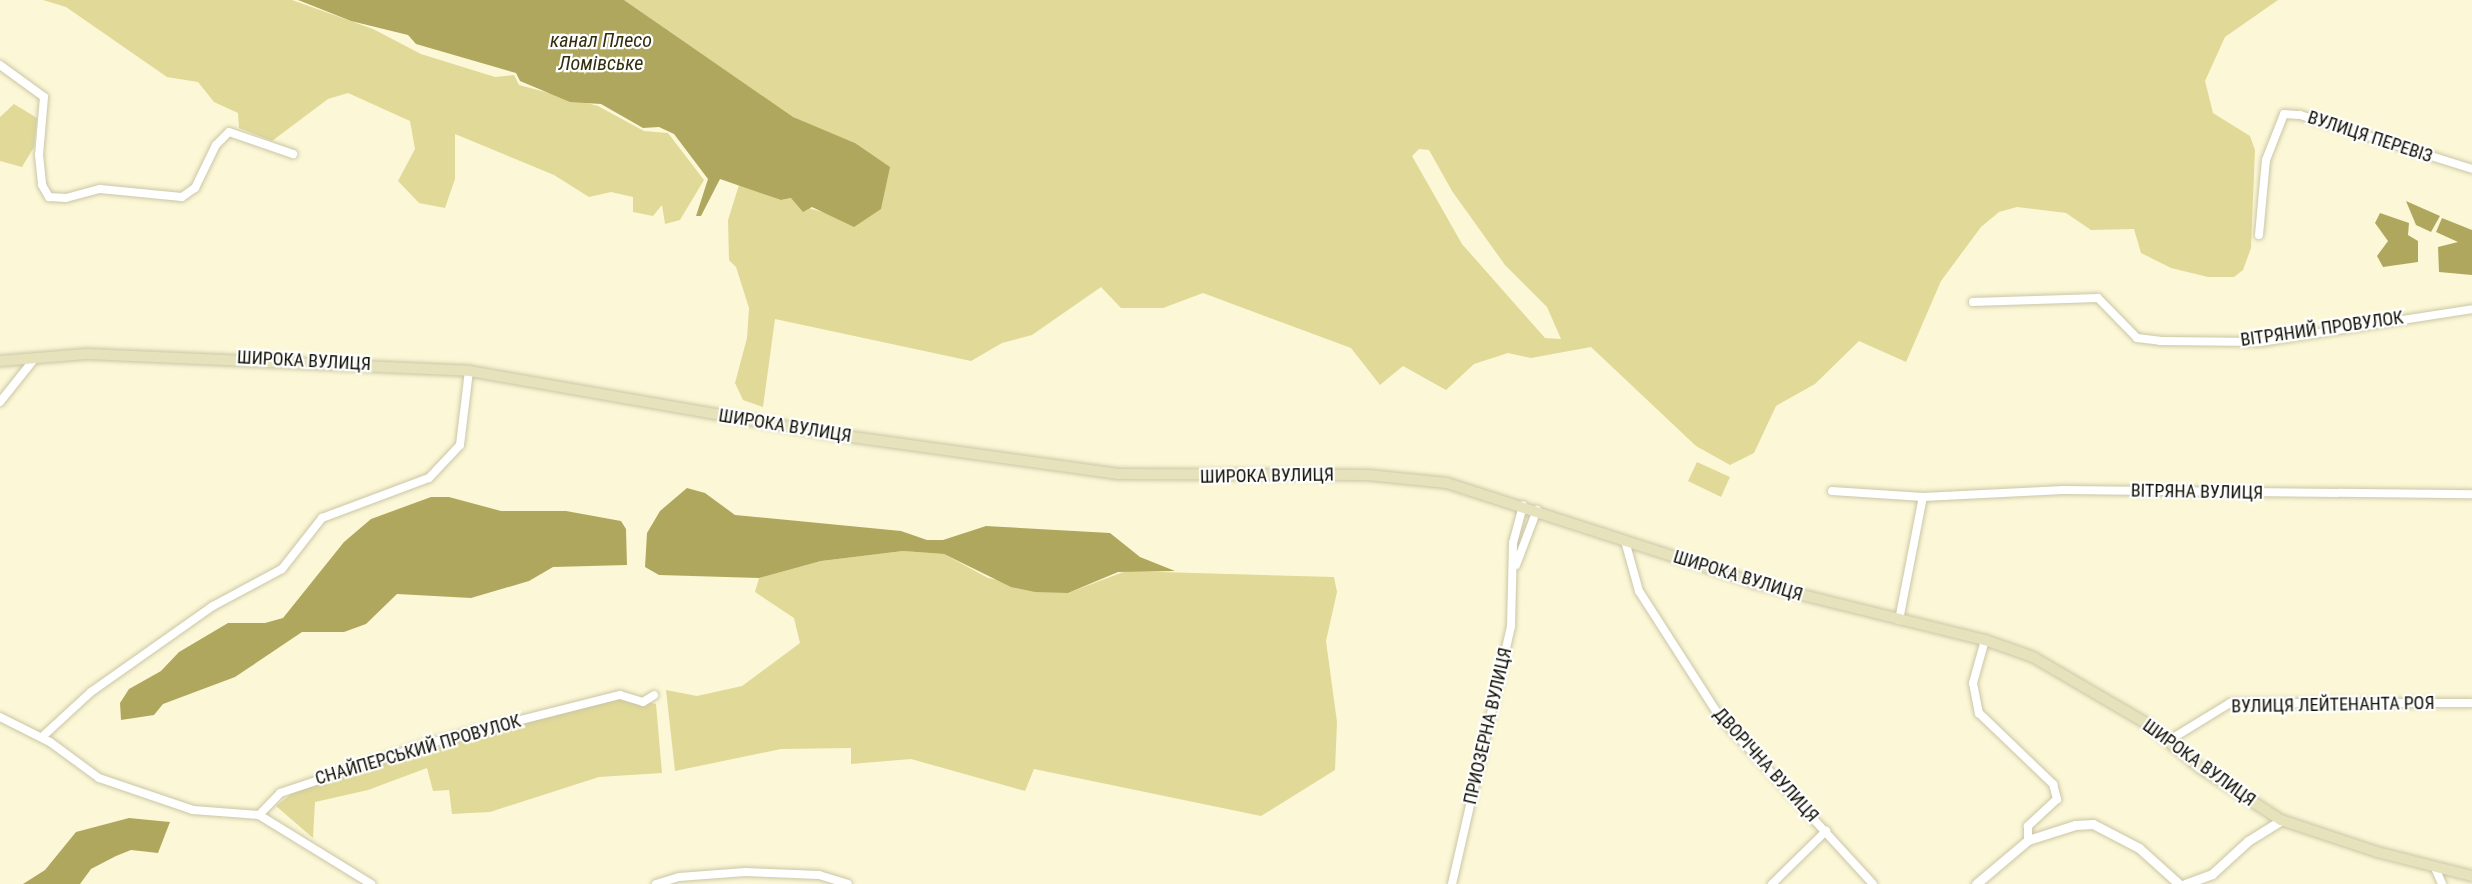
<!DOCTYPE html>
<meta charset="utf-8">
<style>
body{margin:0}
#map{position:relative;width:2472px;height:884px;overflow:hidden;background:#fcf8d7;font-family:"Roboto Condensed",sans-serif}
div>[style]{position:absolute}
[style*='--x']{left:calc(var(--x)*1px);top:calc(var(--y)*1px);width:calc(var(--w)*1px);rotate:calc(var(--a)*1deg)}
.green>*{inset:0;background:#e1d998}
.water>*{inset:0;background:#b0a75f}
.roads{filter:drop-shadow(0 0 2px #cac6a6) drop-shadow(0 0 2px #cac6a6)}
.minor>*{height:8px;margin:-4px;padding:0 4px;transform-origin:4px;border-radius:4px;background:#fff}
.tertiary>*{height:9px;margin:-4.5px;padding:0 4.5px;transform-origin:4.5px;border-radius:4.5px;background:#fff}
.secondary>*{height:10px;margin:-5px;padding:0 5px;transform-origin:5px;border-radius:5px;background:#e6e2bb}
span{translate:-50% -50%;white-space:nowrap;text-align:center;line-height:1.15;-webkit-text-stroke:4.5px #fff;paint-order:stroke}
.street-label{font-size:18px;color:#111005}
.water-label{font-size:20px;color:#322e0d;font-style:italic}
</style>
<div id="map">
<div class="green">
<i style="clip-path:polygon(43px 0,292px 0,373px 29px,421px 54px,495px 77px,514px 75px,519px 85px,598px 106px,644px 131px,668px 133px,704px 180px,680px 220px,665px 224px,662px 205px,653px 216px,633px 212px,633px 197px,611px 192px,589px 197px,554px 175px,455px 134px,455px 179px,445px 208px,419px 203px,398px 181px,415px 149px,410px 121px,348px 93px,328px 99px,272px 141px,239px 128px,238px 113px,214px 102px,198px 82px,167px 77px,66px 7px)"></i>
<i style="clip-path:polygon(evenodd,624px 0,2278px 0,2225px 37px,2205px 81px,2213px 113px,2250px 136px,2255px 150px,2251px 248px,2243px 270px,2234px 277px,2208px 277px,2171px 268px,2141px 253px,2134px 229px,2091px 230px,2066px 213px,2017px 207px,1999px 212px,1981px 227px,1941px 281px,1906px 362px,1859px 341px,1815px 384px,1776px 406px,1754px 453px,1730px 465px,1696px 446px,1591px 347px,1531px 358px,1508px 353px,1474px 364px,1446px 390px,1403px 366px,1380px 385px,1351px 348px,1203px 293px,1163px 308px,1121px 308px,1101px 287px,1032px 335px,1002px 343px,971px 361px,775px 319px,763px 407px,743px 400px,735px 383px,747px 338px,749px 308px,736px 267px,729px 260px,728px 220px,739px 185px,781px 200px,792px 198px,802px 206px,846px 219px,855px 143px,793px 118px,624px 0,1419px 149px,1429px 150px,1452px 191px,1505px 265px,1547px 307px,1561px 339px,1545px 338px,1462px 244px,1412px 156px,1419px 149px)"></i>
<i style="clip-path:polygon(14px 104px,37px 118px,34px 147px,22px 167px,0 161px,0 117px)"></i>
<i style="clip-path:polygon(1697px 462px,1730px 477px,1721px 497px,1688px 481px)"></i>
<i style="clip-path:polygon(903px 551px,944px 554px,988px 578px,1068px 593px,1126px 571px,1334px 577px,1337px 592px,1326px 641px,1337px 722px,1335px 770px,1261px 816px,1034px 769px,1025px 791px,911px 759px,851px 764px,851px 748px,781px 749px,675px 771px,666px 690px,697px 696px,742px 686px,800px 643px,794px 618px,755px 592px,759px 578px,821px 561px)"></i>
<i style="clip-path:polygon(622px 696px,656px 704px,662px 773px,599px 777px,490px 812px,452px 814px,449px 790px,433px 791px,427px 768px,368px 790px,315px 802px,313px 838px,276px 806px,295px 791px,340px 775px)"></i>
</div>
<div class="water">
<i style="clip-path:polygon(298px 0,624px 0,793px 117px,855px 143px,890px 167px,881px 209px,854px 227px,812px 207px,803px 212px,791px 198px,781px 200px,720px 179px,701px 216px,696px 216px,708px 179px,674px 134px,659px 127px,643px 128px,601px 104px,570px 102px,520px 81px,516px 73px,416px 44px,408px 35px,351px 21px)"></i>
<i style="clip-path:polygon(2406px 201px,2440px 216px,2431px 232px,2416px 225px)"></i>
<i style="clip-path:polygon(2380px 213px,2409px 223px,2408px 235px,2418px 241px,2418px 262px,2383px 267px,2377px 256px,2388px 241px,2375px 223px)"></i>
<i style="clip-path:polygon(2442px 218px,2472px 230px,2472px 275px,2439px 272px,2438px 247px,2458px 242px,2436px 232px)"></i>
<i style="clip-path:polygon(687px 488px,705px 493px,735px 515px,901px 531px,927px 540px,943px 540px,986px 526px,1110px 533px,1140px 557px,1175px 571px,1118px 572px,1068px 593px,1035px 592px,1011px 587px,944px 554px,903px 551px,821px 561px,759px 578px,659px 575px,645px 567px,647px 533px,660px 511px)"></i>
<i style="clip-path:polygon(431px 497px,449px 497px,501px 511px,566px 511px,621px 521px,626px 529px,627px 565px,553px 567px,529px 581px,471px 598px,397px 594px,366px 624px,344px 632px,302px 632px,235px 677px,163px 704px,154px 715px,121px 720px,120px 703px,129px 689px,161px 671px,179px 652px,228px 623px,265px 623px,283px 618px,344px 542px,371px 519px)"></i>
<i style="clip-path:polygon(129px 818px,170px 822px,158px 853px,131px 850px,116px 856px,91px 869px,80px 884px,23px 884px,45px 870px,76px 832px)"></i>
</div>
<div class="roads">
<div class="minor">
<i style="--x:0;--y:65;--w:54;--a:36"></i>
<i style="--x:44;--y:97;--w:58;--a:94.9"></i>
<i style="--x:39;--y:155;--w:30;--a:84"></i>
<i style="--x:42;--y:185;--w:14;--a:60"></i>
<i style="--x:49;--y:197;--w:17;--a:3"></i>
<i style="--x:66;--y:198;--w:35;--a:-15"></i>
<i style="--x:100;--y:189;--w:82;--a:5.6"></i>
<i style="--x:182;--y:197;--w:16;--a:-35"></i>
<i style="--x:195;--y:188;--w:48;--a:-64"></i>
<i style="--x:216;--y:145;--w:18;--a:-45"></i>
<i style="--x:229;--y:132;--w:68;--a:19"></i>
<i style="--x:2259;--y:235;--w:75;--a:-84.7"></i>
<i style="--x:2266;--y:160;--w:49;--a:-68.6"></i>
<i style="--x:2284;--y:114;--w:16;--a:4"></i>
<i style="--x:2300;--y:115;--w:180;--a:17.4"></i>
<i style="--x:1973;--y:302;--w:125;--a:-1.8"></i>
<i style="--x:2098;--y:298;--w:56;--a:45.7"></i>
<i style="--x:2137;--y:338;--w:23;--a:7"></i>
<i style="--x:2160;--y:341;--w:100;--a:0.6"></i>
<i style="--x:2260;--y:342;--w:215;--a:-8.8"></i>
<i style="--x:0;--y:402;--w:56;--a:-51.5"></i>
<i style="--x:1832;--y:491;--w:91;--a:3.8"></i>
<i style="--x:1923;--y:497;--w:140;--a:-2.9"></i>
<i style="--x:2063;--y:490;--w:409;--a:0.6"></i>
<i style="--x:1625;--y:541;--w:52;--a:74.4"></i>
<i style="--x:1639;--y:591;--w:150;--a:57.3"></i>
<i style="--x:1720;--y:717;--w:226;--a:47.5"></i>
<i style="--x:1516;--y:565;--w:59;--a:-69.1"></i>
<i style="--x:1899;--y:620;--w:125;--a:-79"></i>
<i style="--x:1985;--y:640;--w:45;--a:105.6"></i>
<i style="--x:1973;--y:683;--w:31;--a:79"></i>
<i style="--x:1979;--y:713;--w:103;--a:43.8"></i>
<i style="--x:2053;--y:784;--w:16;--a:75"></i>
<i style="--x:2057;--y:799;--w:40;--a:137"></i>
<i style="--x:2028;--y:826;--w:14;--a:90"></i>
<i style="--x:0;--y:717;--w:56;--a:26.6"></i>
<i style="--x:50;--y:742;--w:61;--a:36.3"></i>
<i style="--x:99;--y:778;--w:99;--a:18.8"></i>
<i style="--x:193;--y:810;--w:66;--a:4.3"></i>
<i style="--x:259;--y:815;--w:132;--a:31.6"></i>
<i style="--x:42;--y:737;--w:67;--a:-42.6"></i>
<i style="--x:91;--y:692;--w:149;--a:-35.2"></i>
<i style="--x:213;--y:606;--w:78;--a:-28.2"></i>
<i style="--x:282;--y:569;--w:65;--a:-51.9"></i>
<i style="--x:322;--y:518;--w:114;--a:-20.5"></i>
<i style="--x:429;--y:478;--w:45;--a:-46.8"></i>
<i style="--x:460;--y:445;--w:75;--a:-83.1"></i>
<i style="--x:2168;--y:741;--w:73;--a:-31.5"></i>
<i style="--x:2230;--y:703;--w:242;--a:0"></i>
<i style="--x:259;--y:815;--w:30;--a:-46"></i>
<i style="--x:280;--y:793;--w:158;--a:-18.4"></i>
<i style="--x:430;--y:743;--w:196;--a:-14.2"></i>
<i style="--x:620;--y:695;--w:24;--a:17"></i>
<i style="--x:643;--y:702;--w:13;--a:-32"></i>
<i style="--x:2435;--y:868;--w:17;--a:66"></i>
<i style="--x:656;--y:884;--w:24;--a:-17"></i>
<i style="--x:679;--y:877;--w:66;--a:-4.3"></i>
<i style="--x:745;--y:872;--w:74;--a:2.3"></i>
<i style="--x:819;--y:875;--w:30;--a:17"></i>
<i style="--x:1452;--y:884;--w:265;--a:-77.1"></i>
<i style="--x:1511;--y:626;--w:83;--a:-88.6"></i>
<i style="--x:1513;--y:543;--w:39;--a:-75"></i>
<i style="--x:1772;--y:884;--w:76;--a:-44.5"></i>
</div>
<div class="tertiary">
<i style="--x:1976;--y:884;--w:68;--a:-40.2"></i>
<i style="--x:2028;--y:840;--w:49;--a:-17.7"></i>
<i style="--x:2075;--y:825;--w:18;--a:-3"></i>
<i style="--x:2093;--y:824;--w:52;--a:27.6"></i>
<i style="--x:2139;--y:848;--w:54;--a:42"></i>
<i style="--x:2185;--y:884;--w:29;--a:-20"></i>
<i style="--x:2212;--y:874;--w:49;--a:-42.5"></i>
<i style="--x:2248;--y:841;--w:39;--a:-32"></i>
</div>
<div class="secondary">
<i style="--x:0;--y:361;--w:87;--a:-4.6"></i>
<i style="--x:87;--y:354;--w:382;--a:2.5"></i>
<i style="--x:469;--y:371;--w:359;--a:9.9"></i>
<i style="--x:823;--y:433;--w:297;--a:7.9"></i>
<i style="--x:1117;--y:474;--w:251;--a:0.2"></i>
<i style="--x:1368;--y:475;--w:79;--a:5.8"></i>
<i style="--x:1447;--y:483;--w:323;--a:18"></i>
<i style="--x:1754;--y:583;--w:238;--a:13.9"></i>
<i style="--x:1985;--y:640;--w:51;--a:19.5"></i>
<i style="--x:2033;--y:657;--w:131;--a:30.3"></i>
<i style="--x:2146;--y:723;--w:69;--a:39.7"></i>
<i style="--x:2199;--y:767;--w:98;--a:32.9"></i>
<i style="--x:2281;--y:820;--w:101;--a:18.4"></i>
<i style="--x:2377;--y:852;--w:98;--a:14.2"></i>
</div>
</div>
<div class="street-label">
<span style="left:2370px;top:137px;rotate:18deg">ВУЛИЦЯ ПЕРЕВІЗ</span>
<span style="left:2322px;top:329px;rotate:-8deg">ВІТРЯНИЙ ПРОВУЛОК</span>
<span style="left:304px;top:361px;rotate:3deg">ШИРОКА ВУЛИЦЯ</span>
<span style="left:785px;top:426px;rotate:9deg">ШИРОКА ВУЛИЦЯ</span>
<span style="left:1267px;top:476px;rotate:-1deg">ШИРОКА ВУЛИЦЯ</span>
<span style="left:2197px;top:492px;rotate:1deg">ВІТРЯНА ВУЛИЦЯ</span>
<span style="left:1738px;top:576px;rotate:17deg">ШИРОКА ВУЛИЦЯ</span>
<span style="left:2333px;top:705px;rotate:-1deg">ВУЛИЦЯ ЛЕЙТЕНАНТА РОЯ</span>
<span style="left:1488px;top:726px;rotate:-77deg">ПРИОЗЕРНА ВУЛИЦЯ</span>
<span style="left:418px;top:750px;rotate:-16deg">СНАЙПЕРСЬКИЙ ПРОВУЛОК</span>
<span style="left:2199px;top:763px;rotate:36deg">ШИРОКА ВУЛИЦЯ</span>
<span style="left:1766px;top:765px;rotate:48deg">ДВОРІЧНА ВУЛИЦЯ</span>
</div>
<div class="water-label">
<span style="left:601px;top:52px">канал Плесо<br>Ломівське</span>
</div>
</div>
